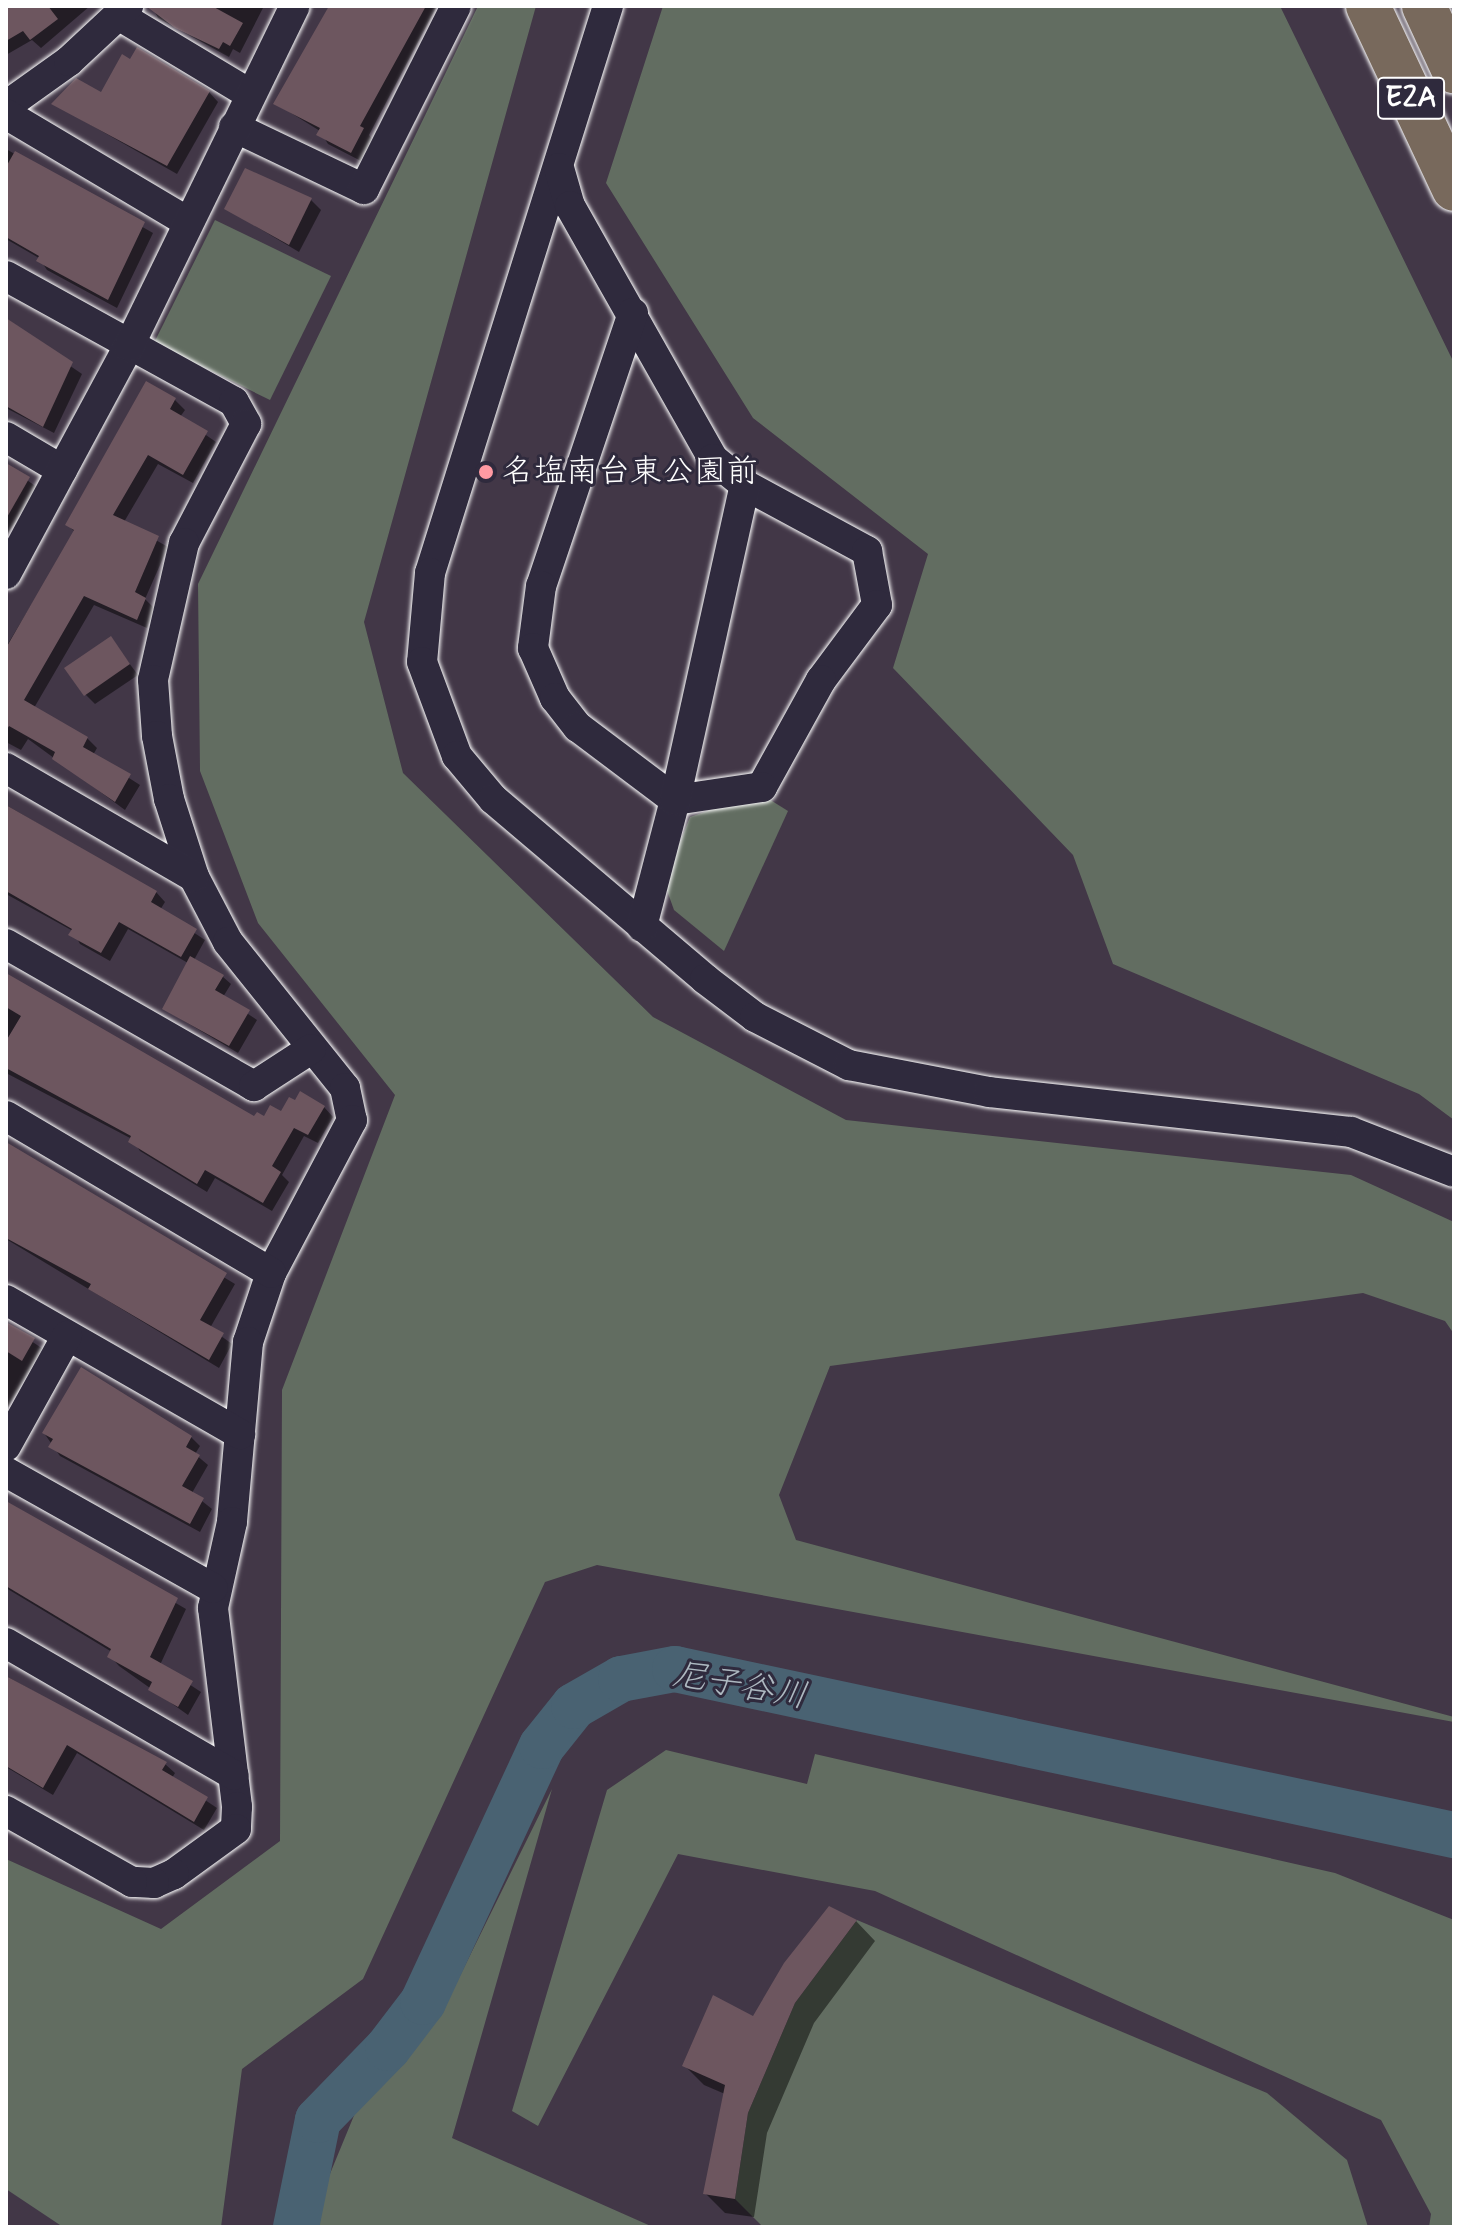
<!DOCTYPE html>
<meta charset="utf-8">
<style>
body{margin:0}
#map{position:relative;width:1460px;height:2233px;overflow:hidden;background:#423747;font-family:Mynerve,"Klee One",sans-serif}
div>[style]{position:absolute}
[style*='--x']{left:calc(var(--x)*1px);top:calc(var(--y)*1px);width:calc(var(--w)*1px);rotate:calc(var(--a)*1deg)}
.green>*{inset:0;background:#626d61}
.shadow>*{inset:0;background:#0007}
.river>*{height:46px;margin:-23px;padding:0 23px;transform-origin:23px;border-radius:23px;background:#496272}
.building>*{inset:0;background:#6d565f}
.roads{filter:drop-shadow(0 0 2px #fff) drop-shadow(0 0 2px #fff)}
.minor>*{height:30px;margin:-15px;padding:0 15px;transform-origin:15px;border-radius:15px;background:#2f2a3d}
.highway>*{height:44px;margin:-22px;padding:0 22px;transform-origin:22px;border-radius:22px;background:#78695c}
.dots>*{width:22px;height:22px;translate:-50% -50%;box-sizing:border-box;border:4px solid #2f2a3d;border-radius:50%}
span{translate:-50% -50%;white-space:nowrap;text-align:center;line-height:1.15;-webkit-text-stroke:6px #2f2a3d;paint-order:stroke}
.shield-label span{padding:2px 6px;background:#2f2a3d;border:2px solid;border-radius:6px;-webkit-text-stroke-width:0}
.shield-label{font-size:30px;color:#fff;font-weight:700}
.poi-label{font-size:32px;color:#fff}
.left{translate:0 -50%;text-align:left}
.water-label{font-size:34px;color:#adb8c0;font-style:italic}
.frame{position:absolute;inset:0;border:8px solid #fff;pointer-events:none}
</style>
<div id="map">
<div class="green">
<i style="clip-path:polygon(478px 6px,536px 6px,364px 622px,403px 773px,653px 1017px,846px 1120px,1351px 1175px,1454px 1222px,1454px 1334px,1445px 1321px,1363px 1293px,830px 1366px,779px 1495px,796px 1540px,1454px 1717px,1454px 1722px,597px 1565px,545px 1582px,363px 1979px,242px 2069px,221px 2227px,63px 2227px,6px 2189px,6px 1859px,161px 1929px,280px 1841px,282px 1390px,395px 1095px,258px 923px,200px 771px,198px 584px)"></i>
<i style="clip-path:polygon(663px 6px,1280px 6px,1454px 363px,1454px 1120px,1419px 1094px,1113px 964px,1073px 855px,893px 668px,928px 554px,753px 418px,606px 183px)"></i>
<i style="clip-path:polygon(215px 220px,331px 276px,270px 400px,154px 343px)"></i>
<i style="clip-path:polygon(759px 793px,788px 811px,724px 951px,674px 910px,664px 882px,690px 817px)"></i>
<i style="clip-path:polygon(666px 1750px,807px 1784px,815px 1754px,1335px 1873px,1454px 1920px,1454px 2227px,1429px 2227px,1431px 2214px,1381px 2120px,875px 1891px,678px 1854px,538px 2126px,512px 2111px,607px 1790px)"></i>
<i style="clip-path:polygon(552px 1789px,452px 2138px,653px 2227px,319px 2227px,327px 2181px,360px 2101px,449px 1998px)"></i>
<i style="clip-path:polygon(857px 1920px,1267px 2093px,1347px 2160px,1368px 2227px,763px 2227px,735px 2199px,748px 2113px,795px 2003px)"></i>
</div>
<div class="shadow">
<i style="clip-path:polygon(7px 6px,90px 6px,41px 48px,32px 40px,6px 55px)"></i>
<i style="clip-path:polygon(152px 6px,264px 6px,240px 53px,233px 49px,229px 57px,158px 18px)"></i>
<i style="clip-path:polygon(331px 6px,437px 6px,369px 135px,372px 139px,361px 161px,328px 144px,320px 131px,275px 103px)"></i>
<i style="clip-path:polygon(209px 92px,218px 102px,177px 174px,54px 104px,102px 95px)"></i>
<i style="clip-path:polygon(6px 149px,153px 233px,117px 308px,47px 270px,39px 258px,6px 239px)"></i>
<i style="clip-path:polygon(246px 171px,311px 200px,321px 210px,299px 252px,227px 209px)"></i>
<i style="clip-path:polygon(6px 322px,82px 374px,54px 433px,6px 408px)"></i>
<i style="clip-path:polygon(146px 383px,175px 400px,185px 410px,180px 417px,216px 442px,193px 483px,158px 464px,124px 522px,168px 547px,145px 599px,155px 609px,147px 628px,94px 605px,34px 708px,87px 738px,97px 748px,93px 755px,140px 785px,125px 810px,28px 739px,21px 750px,6px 742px,6px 647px,75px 532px,68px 525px)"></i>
<i style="clip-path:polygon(6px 465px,38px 488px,6px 536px)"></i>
<i style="clip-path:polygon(111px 639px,138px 675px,95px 704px,85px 694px)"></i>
<i style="clip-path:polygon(6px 805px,156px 892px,165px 902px,160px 910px,205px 940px,194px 960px,222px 976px,231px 984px,223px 997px,257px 1020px,238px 1053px,164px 1009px,188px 963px,128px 929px,110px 961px,80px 944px,73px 931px,6px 894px)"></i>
<i style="clip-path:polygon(6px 974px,255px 1119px,324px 1107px,333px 1117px,318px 1143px,304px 1136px,282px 1175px,289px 1182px,272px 1211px,215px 1178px,207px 1192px,140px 1151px,132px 1139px,6px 1073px)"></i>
<i style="clip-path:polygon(6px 1145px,235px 1284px,210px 1328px,232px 1344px,219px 1368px,6px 1239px)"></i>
<i style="clip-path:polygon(6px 1324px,43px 1349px,6px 1411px)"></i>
<i style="clip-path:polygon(44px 1433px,191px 1437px,200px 1446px,195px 1454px,208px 1465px,192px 1493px,212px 1509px,200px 1532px,60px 1456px)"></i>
<i style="clip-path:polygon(6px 1504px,186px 1609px,160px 1665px,201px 1692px,188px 1715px,119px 1666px,110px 1656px,112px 1652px,6px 1588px)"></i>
<i style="clip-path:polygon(6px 1676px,165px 1764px,175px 1773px,172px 1778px,217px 1808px,204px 1830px,77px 1753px,53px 1795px,6px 1767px)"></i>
<i style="clip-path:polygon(856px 1921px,875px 1941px,814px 2023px,767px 2133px,754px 2217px,725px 2213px,705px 2193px,725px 2094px,704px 2085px,684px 2065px,753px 2019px)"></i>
</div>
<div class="river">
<i style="--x:296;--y:2227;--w:109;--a:-78.4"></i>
<i style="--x:318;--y:2120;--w:100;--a:-45.8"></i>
<i style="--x:388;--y:2048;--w:58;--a:-52.7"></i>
<i style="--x:423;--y:2002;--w:282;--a:-65.1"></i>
<i style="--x:542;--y:1746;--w:51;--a:-51.3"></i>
<i style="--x:574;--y:1706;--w:54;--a:-29.9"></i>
<i style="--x:621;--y:1679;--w:55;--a:-10.5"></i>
<i style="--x:675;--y:1669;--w:796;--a:12.03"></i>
</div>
<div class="building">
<i style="clip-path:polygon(6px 6px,48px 6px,58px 19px,30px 40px,23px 31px,6px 41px)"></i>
<i style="clip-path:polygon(146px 6px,212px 6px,243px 23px,230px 46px,223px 42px,219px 49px,175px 28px)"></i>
<i style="clip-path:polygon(329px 6px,426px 6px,360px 126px,364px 128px,351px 153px,316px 135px,320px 128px,273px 104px)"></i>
<i style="clip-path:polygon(137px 47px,210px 91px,167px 166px,51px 104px,76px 78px,101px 92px,122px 54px,130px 59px)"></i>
<i style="clip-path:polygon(15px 151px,145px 222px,108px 300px,36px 261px,39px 256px,6px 237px,6px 167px)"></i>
<i style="clip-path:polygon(245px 168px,312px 198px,289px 245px,224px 209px)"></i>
<i style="clip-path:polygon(6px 318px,73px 362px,43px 427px,6px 406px)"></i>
<i style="clip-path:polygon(146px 381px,176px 398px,170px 409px,208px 431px,183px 475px,148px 455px,113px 515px,159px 536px,135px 592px,146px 598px,137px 620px,84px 596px,24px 700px,88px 737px,83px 747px,131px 774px,115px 802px,52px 759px,55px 752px,9px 726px,6px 731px,6px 648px,74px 530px,65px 525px)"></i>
<i style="clip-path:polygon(6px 463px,30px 477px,6px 519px)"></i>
<i style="clip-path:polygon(111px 636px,130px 664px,84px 696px,64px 668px)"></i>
<i style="clip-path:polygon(6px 805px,157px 891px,151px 902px,197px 929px,181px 957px,119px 922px,101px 953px,68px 935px,72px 929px,6px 891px)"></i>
<i style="clip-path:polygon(190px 956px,224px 975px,215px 990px,250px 1010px,229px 1046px,162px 1009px)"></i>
<i style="clip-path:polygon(6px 973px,254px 1116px,257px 1112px,264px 1116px,270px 1105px,281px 1111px,289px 1097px,295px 1100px,300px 1091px,325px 1106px,308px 1135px,294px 1128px,272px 1166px,281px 1172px,263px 1203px,205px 1170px,197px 1184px,128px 1142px,131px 1136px,6px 1068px,6px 1041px,21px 1016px,6px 1007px)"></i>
<i style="clip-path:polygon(6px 1142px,227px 1273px,200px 1320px,224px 1333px,209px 1360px,88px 1289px,91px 1284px,6px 1238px)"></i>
<i style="clip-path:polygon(6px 1322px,35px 1338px,22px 1361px,6px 1351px)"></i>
<i style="clip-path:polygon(81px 1367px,192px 1436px,186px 1447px,200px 1455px,182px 1486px,204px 1498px,190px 1524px,48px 1447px,53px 1439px,42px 1433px)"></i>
<i style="clip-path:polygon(6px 1501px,178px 1598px,150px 1657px,193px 1681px,178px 1707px,148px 1690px,152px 1682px,107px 1657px,111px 1649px,6px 1586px)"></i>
<i style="clip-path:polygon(6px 1676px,167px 1762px,162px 1770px,208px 1797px,194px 1822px,67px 1745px,43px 1788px,6px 1766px)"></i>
<i style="clip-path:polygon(829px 1906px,857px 1920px,795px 2003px,748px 2113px,735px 2199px,703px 2194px,725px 2085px,682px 2066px,713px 1995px,753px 2016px,784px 1963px)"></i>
</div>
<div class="roads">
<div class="minor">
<i style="--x:608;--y:6;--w:594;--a:107.43"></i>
<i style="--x:430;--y:573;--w:89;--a:95.1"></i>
<i style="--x:422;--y:662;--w:100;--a:69.6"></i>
<i style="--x:457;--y:756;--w:56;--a:50.1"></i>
<i style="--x:493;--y:799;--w:278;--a:40.3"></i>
<i style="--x:705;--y:979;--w:63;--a:37.2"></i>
<i style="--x:755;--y:1017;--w:106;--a:27.1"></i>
<i style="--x:849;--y:1065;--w:143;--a:10.9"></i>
<i style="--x:989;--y:1092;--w:364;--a:6.3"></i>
<i style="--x:1351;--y:1132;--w:110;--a:21.2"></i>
<i style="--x:120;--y:16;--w:152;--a:31"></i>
<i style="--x:6;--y:106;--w:77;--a:-35.5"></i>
<i style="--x:69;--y:61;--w:81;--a:-43"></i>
<i style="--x:6;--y:114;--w:212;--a:30.7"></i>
<i style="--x:234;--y:127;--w:144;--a:25.5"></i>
<i style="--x:364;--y:189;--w:205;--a:-63.3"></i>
<i style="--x:559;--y:168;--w:40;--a:74"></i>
<i style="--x:570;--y:206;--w:291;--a:60.5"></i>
<i style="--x:713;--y:459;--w:41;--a:39.1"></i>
<i style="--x:745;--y:485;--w:139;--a:28.4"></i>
<i style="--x:867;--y:551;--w:55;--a:79.5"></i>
<i style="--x:877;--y:605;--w:94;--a:126.7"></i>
<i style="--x:821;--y:680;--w:122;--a:118.9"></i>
<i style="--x:762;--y:787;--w:88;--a:171.5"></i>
<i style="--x:675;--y:800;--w:131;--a:104.6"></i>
<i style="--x:6;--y:276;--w:260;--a:28.9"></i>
<i style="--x:234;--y:402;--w:25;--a:61"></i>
<i style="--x:246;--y:424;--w:134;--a:117.5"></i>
<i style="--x:184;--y:543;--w:140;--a:102.8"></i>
<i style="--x:153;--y:680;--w:56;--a:85.9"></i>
<i style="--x:157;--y:736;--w:64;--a:79.2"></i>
<i style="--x:169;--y:799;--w:82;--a:72.2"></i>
<i style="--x:194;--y:877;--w:73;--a:62.4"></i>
<i style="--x:228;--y:942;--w:187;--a:51.3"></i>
<i style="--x:345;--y:1088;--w:33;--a:78"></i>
<i style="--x:352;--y:1120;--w:173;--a:117.9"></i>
<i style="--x:271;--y:1273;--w:73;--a:108.4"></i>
<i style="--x:248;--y:1342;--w:181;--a:95.1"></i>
<i style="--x:232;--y:1522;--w:88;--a:102.5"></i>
<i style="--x:213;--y:1608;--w:200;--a:83.1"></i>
<i style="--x:237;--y:1807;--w:22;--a:93"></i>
<i style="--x:236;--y:1829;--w:77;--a:144"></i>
<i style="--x:174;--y:1874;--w:22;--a:156"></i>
<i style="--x:154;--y:1883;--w:22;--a:-177"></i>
<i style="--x:132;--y:1882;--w:145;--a:-150.6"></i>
<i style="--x:633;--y:313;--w:288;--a:108.6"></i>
<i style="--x:541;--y:586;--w:63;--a:97.4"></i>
<i style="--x:533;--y:648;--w:55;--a:66.3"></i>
<i style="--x:555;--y:698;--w:37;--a:52"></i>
<i style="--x:578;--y:727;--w:121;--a:37"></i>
<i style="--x:675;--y:800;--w:323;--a:-77.5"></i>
<i style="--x:6;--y:437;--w:65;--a:30.5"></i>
<i style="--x:6;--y:574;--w:259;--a:-61.7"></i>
<i style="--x:129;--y:346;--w:378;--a:-64"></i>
<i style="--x:6;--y:768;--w:217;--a:30.1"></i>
<i style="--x:6;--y:944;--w:286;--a:29.8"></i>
<i style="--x:254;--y:1086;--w:68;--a:-33"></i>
<i style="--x:6;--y:1116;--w:308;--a:30.6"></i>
<i style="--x:6;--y:1300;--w:270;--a:29.8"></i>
<i style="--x:6;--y:1446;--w:126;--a:-61"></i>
<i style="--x:6;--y:1472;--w:237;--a:29.3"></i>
<i style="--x:6;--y:1643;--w:263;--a:30.1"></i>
</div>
<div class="highway">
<i style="--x:1368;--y:6;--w:202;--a:64.8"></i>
<i style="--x:1424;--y:6;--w:72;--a:65.2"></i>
</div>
</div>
<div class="dots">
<i style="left:486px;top:472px;background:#ff9aa2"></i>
</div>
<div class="shield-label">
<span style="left:1411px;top:98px">E2A</span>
</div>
<div class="poi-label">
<span class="left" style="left:502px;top:472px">名塩南台東公園前</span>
</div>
<div class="water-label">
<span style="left:740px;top:1686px;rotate:10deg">尼子谷川</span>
</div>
<div class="frame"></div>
</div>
